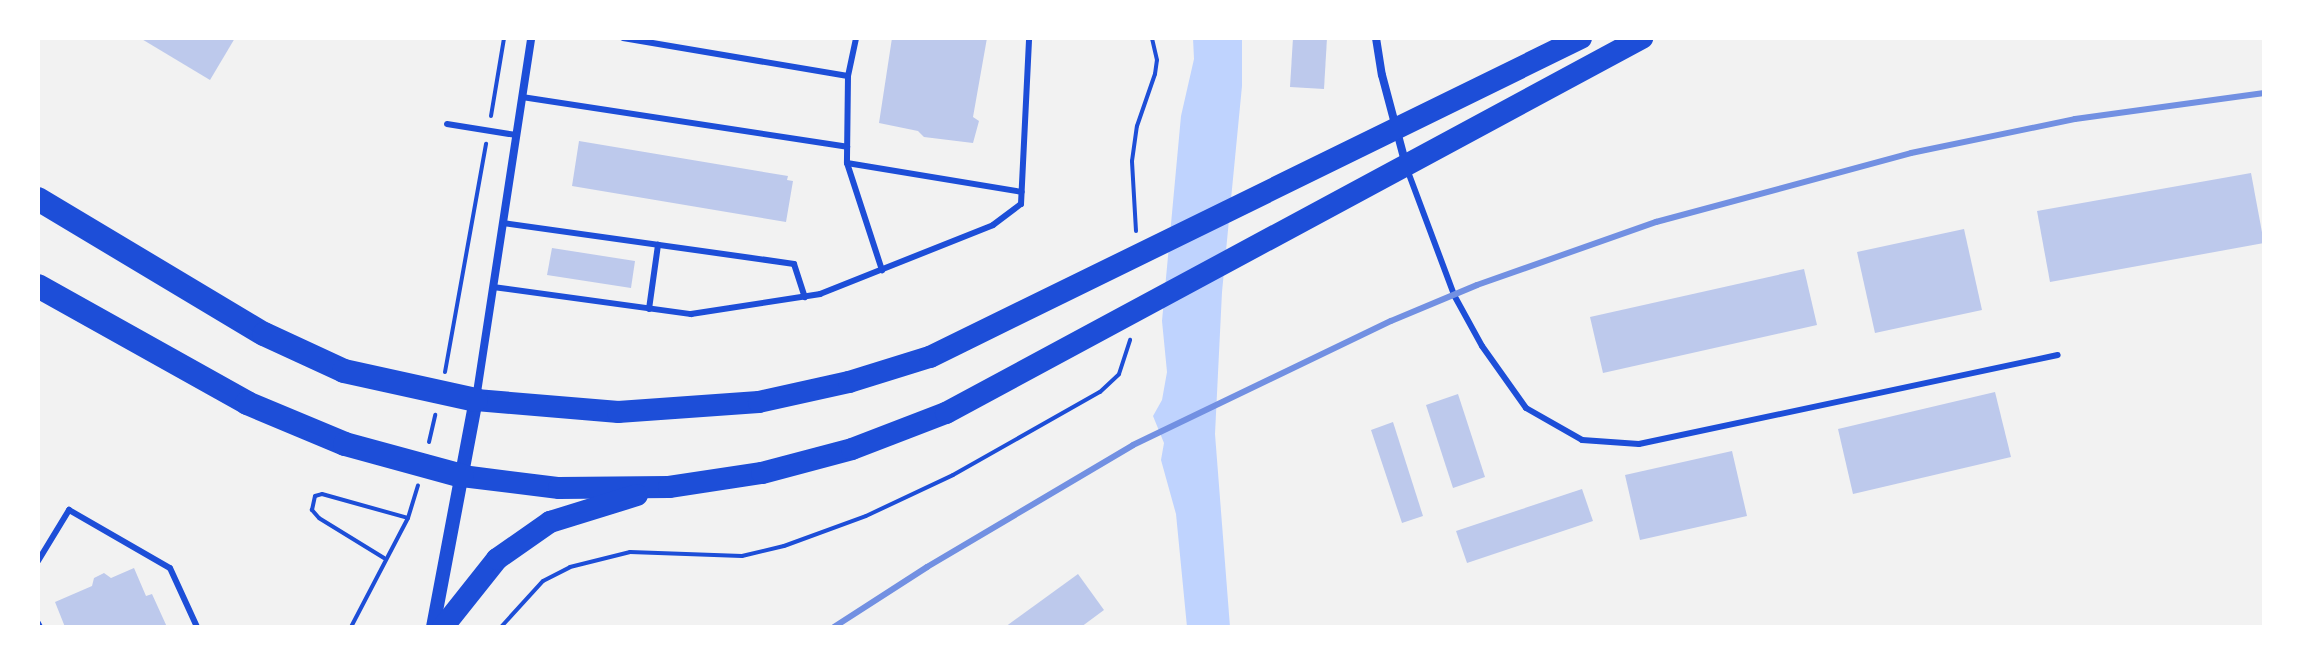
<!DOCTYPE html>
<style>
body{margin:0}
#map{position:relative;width:2302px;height:665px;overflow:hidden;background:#f2f2f2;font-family:"Archivo Narrow",sans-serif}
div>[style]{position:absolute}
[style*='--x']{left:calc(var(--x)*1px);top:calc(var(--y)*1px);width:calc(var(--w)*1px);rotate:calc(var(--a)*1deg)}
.water>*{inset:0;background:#bfd3fe}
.building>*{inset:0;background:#bdc9ec}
.path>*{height:4px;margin:-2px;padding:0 2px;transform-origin:2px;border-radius:2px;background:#1d4ed8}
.service>*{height:6px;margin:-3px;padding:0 3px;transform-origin:3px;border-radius:3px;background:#1d4ed8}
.minor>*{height:8px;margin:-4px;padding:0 4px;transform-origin:4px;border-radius:4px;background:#1d4ed8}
.tertiary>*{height:14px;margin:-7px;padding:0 7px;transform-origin:7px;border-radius:7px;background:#1d4ed8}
.trunk>*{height:22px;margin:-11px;padding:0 11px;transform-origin:11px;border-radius:11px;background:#1d4ed8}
.motorway>*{height:24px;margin:-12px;padding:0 12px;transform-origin:12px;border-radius:12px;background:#1d4ed8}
.rail>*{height:6px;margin:-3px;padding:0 3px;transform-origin:3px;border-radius:3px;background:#7290e2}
span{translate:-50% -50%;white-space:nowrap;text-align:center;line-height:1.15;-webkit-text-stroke:6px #fff;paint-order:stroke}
.frame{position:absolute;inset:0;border:40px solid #fff;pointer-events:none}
</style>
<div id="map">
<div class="water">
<i style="clip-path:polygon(1193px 38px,1242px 38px,1242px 86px,1222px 292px,1215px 434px,1230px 627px,1187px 627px,1176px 514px,1161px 460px,1164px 443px,1153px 416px,1162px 400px,1167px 372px,1162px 321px,1181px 116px,1194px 59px)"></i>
</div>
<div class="building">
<i style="clip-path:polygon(140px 38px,235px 38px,210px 80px)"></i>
<i style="clip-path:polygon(892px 38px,987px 38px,973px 117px,979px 121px,973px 143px,924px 137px,918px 131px,879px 123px)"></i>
<i style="clip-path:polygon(1293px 38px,1327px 38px,1324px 89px,1290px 87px)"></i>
<i style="clip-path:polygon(579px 141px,788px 176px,787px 180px,793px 181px,786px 222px,572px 186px)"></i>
<i style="clip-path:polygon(2251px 173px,2264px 243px,2050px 282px,2037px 211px)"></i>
<i style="clip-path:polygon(1964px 229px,1982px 310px,1875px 333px,1857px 252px)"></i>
<i style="clip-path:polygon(552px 248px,635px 261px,631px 288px,547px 275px)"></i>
<i style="clip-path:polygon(1804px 269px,1817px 325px,1603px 373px,1590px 317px)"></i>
<i style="clip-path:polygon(1995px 392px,2011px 457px,1853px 494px,1838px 429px)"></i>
<i style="clip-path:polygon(1458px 394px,1485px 477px,1453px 488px,1426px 405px)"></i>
<i style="clip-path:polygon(1393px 422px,1423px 516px,1402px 523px,1371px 430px)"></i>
<i style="clip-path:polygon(1732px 451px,1747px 516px,1640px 540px,1625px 475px)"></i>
<i style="clip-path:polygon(1582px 489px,1593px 521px,1467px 563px,1456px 531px)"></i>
<i style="clip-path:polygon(134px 568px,146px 596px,152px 594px,167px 627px,65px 627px,55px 602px,92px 586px,94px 578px,104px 573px,111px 578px)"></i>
<i style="clip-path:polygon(1078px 574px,1104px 610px,1081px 627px,1005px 627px)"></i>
</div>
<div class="path">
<i style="--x:491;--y:116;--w:79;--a:-80.5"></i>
<i style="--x:1136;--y:231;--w:70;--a:-93.3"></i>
<i style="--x:1132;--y:161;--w:35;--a:-82"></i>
<i style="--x:1137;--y:126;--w:55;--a:-70.9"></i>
<i style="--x:1155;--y:74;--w:14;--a:-82"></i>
<i style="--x:1157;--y:60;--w:23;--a:-103"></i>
<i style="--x:445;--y:372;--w:232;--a:-79.8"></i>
<i style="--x:429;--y:442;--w:28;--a:-77"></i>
<i style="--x:384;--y:558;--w:76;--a:-148.4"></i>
<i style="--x:319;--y:518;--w:11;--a:-131"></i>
<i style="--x:312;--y:510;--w:14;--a:-78"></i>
<i style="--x:315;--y:496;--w:7;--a:-16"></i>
<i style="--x:322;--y:494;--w:89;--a:15.6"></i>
<i style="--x:351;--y:627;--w:123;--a:-62.4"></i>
<i style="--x:408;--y:518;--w:34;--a:-73"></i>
<i style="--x:501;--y:627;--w:62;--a:-47.6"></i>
<i style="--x:543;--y:581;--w:30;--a:-27"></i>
<i style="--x:570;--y:567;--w:62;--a:-14"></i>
<i style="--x:630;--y:552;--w:112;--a:2"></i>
<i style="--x:742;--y:556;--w:43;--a:-13.4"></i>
<i style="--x:784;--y:546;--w:87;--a:-20.1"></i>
<i style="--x:866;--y:516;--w:96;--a:-25.2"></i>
<i style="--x:953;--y:475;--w:169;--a:-29.5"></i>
<i style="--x:1100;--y:392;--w:26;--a:-43"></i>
<i style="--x:1119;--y:374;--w:36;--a:-72"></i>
</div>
<div class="service">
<i style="--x:623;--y:38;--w:228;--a:9.6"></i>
<i style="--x:848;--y:76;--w:39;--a:-78"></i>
<i style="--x:848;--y:76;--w:87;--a:90.7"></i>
<i style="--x:847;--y:163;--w:113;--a:71.9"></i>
<i style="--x:522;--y:97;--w:329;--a:8.7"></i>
<i style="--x:447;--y:124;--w:70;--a:9.1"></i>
<i style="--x:847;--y:163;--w:177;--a:9.4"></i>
<i style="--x:1407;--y:169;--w:134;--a:69.5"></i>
<i style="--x:1454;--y:295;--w:58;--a:61.2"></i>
<i style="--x:1482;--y:346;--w:76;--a:54.6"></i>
<i style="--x:1526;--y:408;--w:64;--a:29.7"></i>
<i style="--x:1582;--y:440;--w:57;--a:4"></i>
<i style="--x:1639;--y:444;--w:428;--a:-12"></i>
<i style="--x:503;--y:223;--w:294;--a:8"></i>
<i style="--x:794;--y:264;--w:35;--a:72"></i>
<i style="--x:493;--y:287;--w:200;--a:7.8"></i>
<i style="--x:691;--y:314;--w:131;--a:-8.8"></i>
<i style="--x:820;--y:294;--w:186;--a:-21.7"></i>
<i style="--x:993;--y:225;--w:35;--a:-37"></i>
<i style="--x:1021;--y:204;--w:166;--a:-87.2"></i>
<i style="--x:649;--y:309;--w:65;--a:-82"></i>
<i style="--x:38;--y:561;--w:60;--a:-58.7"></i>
<i style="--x:69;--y:510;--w:116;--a:29.9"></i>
<i style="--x:170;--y:568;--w:65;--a:65.4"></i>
<i style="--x:38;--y:623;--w:4;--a:63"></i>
</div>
<div class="minor">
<i style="--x:1376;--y:38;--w:37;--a:81"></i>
<i style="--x:1382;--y:75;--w:93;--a:75.1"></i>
<i style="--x:476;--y:399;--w:365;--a:-81.3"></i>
</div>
<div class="tertiary">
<i style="--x:433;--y:627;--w:231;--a:-79.3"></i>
</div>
<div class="trunk">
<i style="--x:476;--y:400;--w:143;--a:4.8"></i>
<i style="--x:618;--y:412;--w:141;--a:-4.1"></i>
<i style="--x:759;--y:402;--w:92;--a:-12.5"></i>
<i style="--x:849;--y:382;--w:85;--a:-17.2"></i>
<i style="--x:930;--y:357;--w:725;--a:-26.11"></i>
<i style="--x:462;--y:476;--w:98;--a:7.1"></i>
<i style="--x:559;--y:488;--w:110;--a:-0.5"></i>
<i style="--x:669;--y:487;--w:94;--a:-8.6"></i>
<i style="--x:762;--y:473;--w:93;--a:-14.9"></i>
<i style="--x:852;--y:449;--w:101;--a:-21"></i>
<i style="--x:946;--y:413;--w:791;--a:-28.32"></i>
<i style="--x:443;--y:627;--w:87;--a:-51.5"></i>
<i style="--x:497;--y:559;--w:65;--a:-34.9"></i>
<i style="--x:550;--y:522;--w:91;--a:-17.2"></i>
</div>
<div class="motorway">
<i style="--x:38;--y:199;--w:263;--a:30.9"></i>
<i style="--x:264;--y:334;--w:88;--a:24.8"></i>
<i style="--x:344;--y:371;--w:135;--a:12.4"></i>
<i style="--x:38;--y:286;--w:240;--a:29.2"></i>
<i style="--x:247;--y:403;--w:106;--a:22.7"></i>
<i style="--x:345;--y:444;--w:121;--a:15.3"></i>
</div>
<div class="rail">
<i style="--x:834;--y:627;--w:111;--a:-32.8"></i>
<i style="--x:927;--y:567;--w:239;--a:-30.6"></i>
<i style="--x:1133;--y:445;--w:286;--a:-25.7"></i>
<i style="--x:1391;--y:321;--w:93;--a:-22.7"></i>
<i style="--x:1477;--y:285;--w:190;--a:-19.4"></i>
<i style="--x:1656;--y:222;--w:264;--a:-15.1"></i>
<i style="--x:1911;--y:153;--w:167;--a:-11.7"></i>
<i style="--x:2075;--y:119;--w:191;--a:-7.8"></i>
</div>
<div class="frame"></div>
</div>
